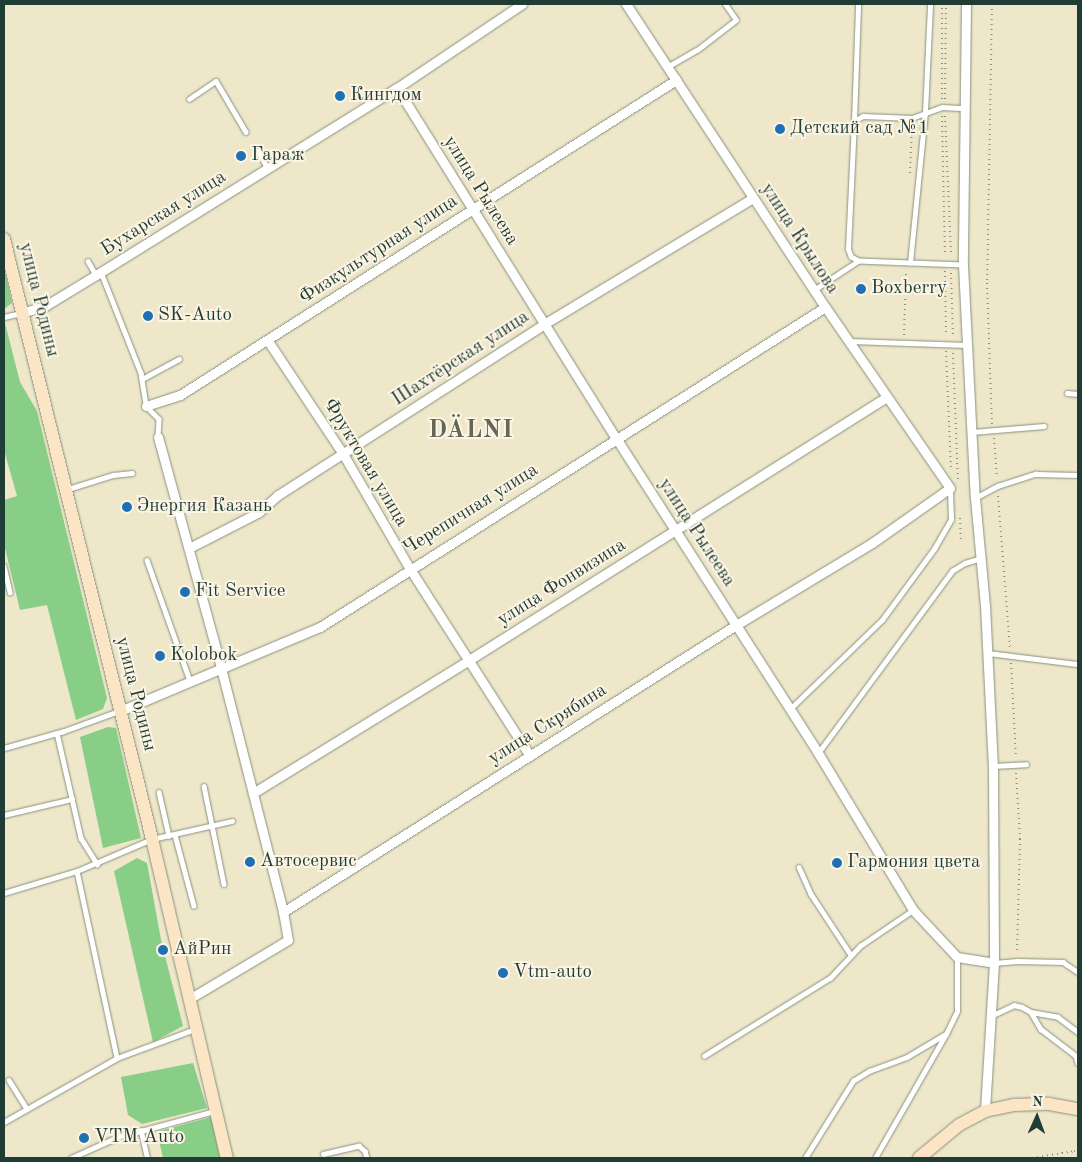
<!DOCTYPE html>
<meta charset="utf-8">
<style>
body{margin:0}
#map{position:relative;width:1082px;height:1162px;overflow:hidden;background:#eee7ca;font-family:"Old Standard TT",serif}
div>[style]{position:absolute}
[style*='--x']{left:calc(var(--x)*1px);top:calc(var(--y)*1px);width:calc(var(--w)*1px);rotate:calc(var(--a)*1deg)}
.green>*{inset:0;background:#89ce87}
.path>*{height:2px;margin-top:-1px;transform-origin:0;background:repeating-linear-gradient(90deg,#86927f 0 1px,transparent 0 5px)}
.roads{filter:drop-shadow(0 0 1px #86927f) drop-shadow(0 0 1px #86927f)}
.lane>*{height:4.5px;margin:-2.25px;padding:0 2.25px;transform-origin:2.25px;border-radius:2.25px;background:#fff}
.street>*{height:9px;margin:-4.5px;padding:0 4.5px;transform-origin:4.5px;border-radius:4.5px;background:#fff}
.secondary>*{height:12px;margin:-6px;padding:0 6px;transform-origin:6px;border-radius:6px;background:#fce5c4}
.dots>*{width:14px;height:14px;translate:-50% -50%;box-sizing:border-box;border:2px solid #fcf5e5;border-radius:50%}
span{translate:-50% -50%;white-space:nowrap;text-align:center;line-height:1.15;-webkit-text-stroke:4px #fcf5e5;paint-order:stroke}
.poi-label{font-size:19px;color:#1f3d34}
.left{translate:0 -50%;text-align:left}
.street-label{font-size:19px;color:#1f3d34}
.district-label{font-size:24px;color:#646656;font-weight:700;letter-spacing:1px}
.frame{position:absolute;inset:0;border:5px solid #1f3d34;pointer-events:none}
.north{position:absolute;left:1012px;top:1092px;width:50px;height:50px;-webkit-text-stroke:4px #fcf5e5;paint-order:stroke;rotate:2deg;font-size:14px;font-weight:700;line-height:20px;text-align:center;color:#1f3d34}
.north::after{content:'';display:block;margin:auto;width:18px;height:22px;background:#1f3d34;clip-path:polygon(50% 0,100% 100%,50% 72%,0 100%)}
</style>
<div id="map">
<div class="green">
<i style="clip-path:polygon(4px 267px,12px 303px,4px 309px)"></i>
<i style="clip-path:polygon(5px 323px,20px 382px,37px 411px,107px 698px,103px 709px,76px 720px,47px 605px,20px 610px,4px 544px,4px 500px,17px 496px,4px 450px)"></i>
<i style="clip-path:polygon(108px 727px,116px 728px,141px 838px,103px 848px,80px 737px)"></i>
<i style="clip-path:polygon(137px 858px,147px 863px,162px 945px,156px 946px,159px 957px,165px 956px,183px 1026px,153px 1042px,114px 871px)"></i>
<i style="clip-path:polygon(193px 1063px,207px 1108px,142px 1124px,128px 1115px,121px 1077px)"></i>
<i style="clip-path:polygon(211px 1117px,220px 1158px,163px 1158px,157px 1132px)"></i>
</div>
<div class="path">
<i style="--x:992;--y:4;--w:279;--a:91"></i>
<i style="--x:987;--y:283;--w:141;--a:88"></i>
<i style="--x:942;--y:99;--w:95;--a:-90"></i>
<i style="--x:945;--y:99;--w:95;--a:-89.4"></i>
<i style="--x:942;--y:116;--w:140;--a:88.8"></i>
<i style="--x:945;--y:116;--w:140;--a:87.5"></i>
<i style="--x:910;--y:173;--w:48;--a:-87.6"></i>
<i style="--x:945;--y:271;--w:65;--a:89.1"></i>
<i style="--x:951;--y:273;--w:63;--a:88.2"></i>
<i style="--x:904;--y:335;--w:65;--a:-88.2"></i>
<i style="--x:946;--y:351;--w:120;--a:87.6"></i>
<i style="--x:953;--y:353;--w:128;--a:87.8"></i>
<i style="--x:994;--y:438;--w:40;--a:85.7"></i>
<i style="--x:998;--y:496;--w:152;--a:85.5"></i>
<i style="--x:960;--y:518;--w:25;--a:88"></i>
<i style="--x:1011;--y:663;--w:95;--a:87"></i>
<i style="--x:1016;--y:773;--w:66;--a:86.5"></i>
<i style="--x:1020;--y:839;--w:114;--a:91.5"></i>
<i style="--x:1032;--y:1158;--w:43;--a:-9.5"></i>
<i style="--x:1074;--y:1151;--w:4;--a:27"></i>
</div>
<div class="roads">
<div class="lane">
<i style="--x:667;--y:67;--w:34;--a:-30"></i>
<i style="--x:697;--y:50;--w:49;--a:-37.6"></i>
<i style="--x:736;--y:20;--w:19;--a:-125"></i>
<i style="--x:189;--y:99;--w:32;--a:-34"></i>
<i style="--x:216;--y:81;--w:59;--a:59.5"></i>
<i style="--x:854;--y:121;--w:117;--a:-88"></i>
<i style="--x:258;--y:151;--w:20;--a:60"></i>
<i style="--x:88;--y:261;--w:16;--a:60"></i>
<i style="--x:910;--y:263;--w:152;--a:-84.3"></i>
<i style="--x:925;--y:112;--w:108;--a:-87.3"></i>
<i style="--x:963;--y:265;--w:105;--a:-177.8"></i>
<i style="--x:858;--y:261;--w:8;--a:-150"></i>
<i style="--x:851;--y:257;--w:9;--a:-111"></i>
<i style="--x:848;--y:249;--w:128;--a:-87.3"></i>
<i style="--x:854;--y:121;--w:10;--a:-29"></i>
<i style="--x:863;--y:116;--w:49;--a:2.3"></i>
<i style="--x:912;--y:118;--w:32;--a:-20"></i>
<i style="--x:942;--y:107;--w:22;--a:3"></i>
<i style="--x:101;--y:272;--w:109;--a:68.4"></i>
<i style="--x:141;--y:373;--w:33;--a:81"></i>
<i style="--x:146;--y:406;--w:18;--a:45"></i>
<i style="--x:159;--y:419;--w:18;--a:93"></i>
<i style="--x:814;--y:290;--w:53;--a:-33.4"></i>
<i style="--x:4;--y:317;--w:17;--a:-13"></i>
<i style="--x:850;--y:341;--w:117;--a:2"></i>
<i style="--x:142;--y:379;--w:42;--a:-28.4"></i>
<i style="--x:1067;--y:393;--w:11;--a:5"></i>
<i style="--x:972;--y:432;--w:72;--a:-4.8"></i>
<i style="--x:68;--y:489;--w:47;--a:-17.3"></i>
<i style="--x:113;--y:475;--w:19;--a:-6"></i>
<i style="--x:975;--y:498;--w:26;--a:-28"></i>
<i style="--x:998;--y:486;--w:40;--a:-18"></i>
<i style="--x:1036;--y:474;--w:42;--a:1.4"></i>
<i style="--x:147;--y:560;--w:128;--a:70.4"></i>
<i style="--x:4;--y:566;--w:27;--a:77"></i>
<i style="--x:988;--y:653;--w:91;--a:7"></i>
<i style="--x:790;--y:709;--w:128;--a:-44.1"></i>
<i style="--x:882;--y:620;--w:88;--a:-53.8"></i>
<i style="--x:934;--y:549;--w:34;--a:-60"></i>
<i style="--x:951;--y:519;--w:31;--a:-92"></i>
<i style="--x:57;--y:733;--w:108;--a:77.1"></i>
<i style="--x:81;--y:838;--w:31;--a:58"></i>
<i style="--x:4;--y:748;--w:62;--a:-15.8"></i>
<i style="--x:64;--y:731;--w:59;--a:-20"></i>
<i style="--x:818;--y:753;--w:226;--a:-53.6"></i>
<i style="--x:952;--y:571;--w:15;--a:-32"></i>
<i style="--x:965;--y:563;--w:17;--a:-17"></i>
<i style="--x:993;--y:766;--w:33;--a:-3"></i>
<i style="--x:204;--y:786;--w:100;--a:78.5"></i>
<i style="--x:159;--y:792;--w:45;--a:77.2"></i>
<i style="--x:4;--y:815;--w:70;--a:-13.2"></i>
<i style="--x:175;--y:835;--w:73;--a:75"></i>
<i style="--x:799;--y:867;--w:30;--a:66"></i>
<i style="--x:811;--y:894;--w:73;--a:56.7"></i>
<i style="--x:77;--y:871;--w:191;--a:77.9"></i>
<i style="--x:4;--y:893;--w:76;--a:-16.8"></i>
<i style="--x:77;--y:871;--w:82;--a:-23.1"></i>
<i style="--x:152;--y:839;--w:82;--a:-12.7"></i>
<i style="--x:994;--y:963;--w:23;--a:-5"></i>
<i style="--x:1017;--y:961;--w:46;--a:1.2"></i>
<i style="--x:1063;--y:962;--w:18;--a:34"></i>
<i style="--x:1031;--y:1012;--w:27;--a:10"></i>
<i style="--x:1058;--y:1017;--w:25;--a:37"></i>
<i style="--x:993;--y:1015;--w:23;--a:-25"></i>
<i style="--x:1014;--y:1005;--w:8;--a:14"></i>
<i style="--x:1022;--y:1007;--w:10;--a:29"></i>
<i style="--x:1031;--y:1012;--w:20;--a:60"></i>
<i style="--x:1041;--y:1029;--w:44;--a:37.6"></i>
<i style="--x:1076;--y:1056;--w:7;--a:74"></i>
<i style="--x:704;--y:1056;--w:148;--a:-31.8"></i>
<i style="--x:830;--y:978;--w:44;--a:-46.8"></i>
<i style="--x:860;--y:946;--w:64;--a:-34.2"></i>
<i style="--x:9;--y:1080;--w:34;--a:58"></i>
<i style="--x:4;--y:1122;--w:130;--a:-29.5"></i>
<i style="--x:117;--y:1058;--w:83;--a:-20.4"></i>
<i style="--x:323;--y:1154;--w:37;--a:-13"></i>
<i style="--x:359;--y:1146;--w:8;--a:40"></i>
<i style="--x:365;--y:1151;--w:7;--a:74"></i>
<i style="--x:71;--y:1158;--w:54;--a:-24.2"></i>
<i style="--x:120;--y:1136;--w:22;--a:-13"></i>
<i style="--x:147;--y:1158;--w:28;--a:-103"></i>
<i style="--x:141;--y:1131;--w:76;--a:-15.3"></i>
<i style="--x:805;--y:1158;--w:91;--a:-58.1"></i>
<i style="--x:853;--y:1081;--w:19;--a:-32"></i>
<i style="--x:869;--y:1071;--w:40;--a:-20.2"></i>
<i style="--x:907;--y:1057;--w:43;--a:-30.7"></i>
<i style="--x:875;--y:1158;--w:143;--a:-60.2"></i>
<i style="--x:946;--y:1034;--w:25;--a:-64"></i>
<i style="--x:957;--y:1011;--w:54;--a:-90"></i>
</div>
<div class="street">
<i style="--x:966;--y:4;--w:261;--a:90.7"></i>
<i style="--x:963;--y:265;--w:233;--a:87.1"></i>
<i style="--x:975;--y:498;--w:107;--a:84.7"></i>
<i style="--x:985;--y:605;--w:161;--a:87.2"></i>
<i style="--x:993;--y:766;--w:197;--a:89.7"></i>
<i style="--x:994;--y:963;--w:148;--a:93.5"></i>
<i style="--x:397;--y:88;--w:413;--a:58"></i>
<i style="--x:616;--y:438;--w:374;--a:57.3"></i>
<i style="--x:818;--y:753;--w:184;--a:58.8"></i>
<i style="--x:913;--y:910;--w:64;--a:46.9"></i>
<i style="--x:957;--y:957;--w:37;--a:9"></i>
<i style="--x:21;--y:313;--w:25;--a:-16"></i>
<i style="--x:45;--y:306;--w:60;--a:-31.3"></i>
<i style="--x:96;--y:275;--w:354;--a:-31.9"></i>
<i style="--x:397;--y:88;--w:151;--a:-33.9"></i>
<i style="--x:268;--y:341;--w:136;--a:56.4"></i>
<i style="--x:343;--y:454;--w:133;--a:59.8"></i>
<i style="--x:410;--y:569;--w:222;--a:57.3"></i>
<i style="--x:146;--y:406;--w:36;--a:-18"></i>
<i style="--x:180;--y:395;--w:588;--a:-32.42"></i>
<i style="--x:158;--y:437;--w:239;--a:74.7"></i>
<i style="--x:221;--y:668;--w:252;--a:75.7"></i>
<i style="--x:189;--y:548;--w:79;--a:-27.2"></i>
<i style="--x:259;--y:512;--w:25;--a:-42"></i>
<i style="--x:278;--y:495;--w:316;--a:-32.7"></i>
<i style="--x:544;--y:324;--w:244;--a:-31.1"></i>
<i style="--x:120;--y:711;--w:217;--a:-22.8"></i>
<i style="--x:320;--y:627;--w:598;--a:-32.36"></i>
<i style="--x:253;--y:793;--w:254;--a:-31.6"></i>
<i style="--x:469;--y:660;--w:493;--a:-32.2"></i>
<i style="--x:189;--y:999;--w:115;--a:-30.8"></i>
<i style="--x:288;--y:940;--w:28;--a:-100"></i>
<i style="--x:283;--y:912;--w:536;--a:-32.36"></i>
<i style="--x:736;--y:625;--w:159;--a:-31.1"></i>
<i style="--x:872;--y:543;--w:95;--a:-35.2"></i>
<i style="--x:950;--y:488;--w:220;--a:-124.6"></i>
<i style="--x:825;--y:307;--w:363;--a:-123.3"></i>
</div>
<div class="secondary">
<i style="--x:4;--y:239;--w:618;--a:76.14"></i>
<i style="--x:152;--y:839;--w:328;--a:76.8"></i>
<i style="--x:919;--y:1158;--w:52;--a:-39.5"></i>
<i style="--x:959;--y:1125;--w:30;--a:-28"></i>
<i style="--x:985;--y:1111;--w:30;--a:-12"></i>
<i style="--x:1014;--y:1105;--w:35;--a:-2"></i>
<i style="--x:1049;--y:1104;--w:29;--a:10"></i>
</div>
</div>
<div class="dots">
<i style="left:340px;top:96px;background:#1f6fb2"></i>
<i style="left:780px;top:129px;background:#1f6fb2"></i>
<i style="left:241px;top:156px;background:#1f6fb2"></i>
<i style="left:861px;top:289px;background:#1f6fb2"></i>
<i style="left:148px;top:316px;background:#1f6fb2"></i>
<i style="left:127px;top:507px;background:#1f6fb2"></i>
<i style="left:185px;top:592px;background:#1f6fb2"></i>
<i style="left:160px;top:656px;background:#1f6fb2"></i>
<i style="left:250px;top:862px;background:#1f6fb2"></i>
<i style="left:837px;top:863px;background:#1f6fb2"></i>
<i style="left:163px;top:950px;background:#1f6fb2"></i>
<i style="left:503px;top:973px;background:#1f6fb2"></i>
<i style="left:84px;top:1138px;background:#1f6fb2"></i>
</div>
<div class="poi-label">
<span class="left" style="left:350px;top:96px">Кингдом</span>
<span class="left" style="left:790px;top:129px">Детский сад №1</span>
<span class="left" style="left:251px;top:156px">Гараж</span>
<span class="left" style="left:871px;top:289px">Boxberry</span>
<span class="left" style="left:158px;top:316px">SK-Auto</span>
<span class="left" style="left:137px;top:507px">Энергия Казань</span>
<span class="left" style="left:195px;top:592px">Fit Service</span>
<span class="left" style="left:170px;top:656px">Kolobok</span>
<span class="left" style="left:260px;top:862px">Автосервис</span>
<span class="left" style="left:847px;top:863px">Гармония цвета</span>
<span class="left" style="left:173px;top:950px">АйРин</span>
<span class="left" style="left:513px;top:973px">Vtm-auto</span>
<span class="left" style="left:94px;top:1138px">VTM Auto</span>
</div>
<div class="street-label">
<span style="left:480px;top:191px;rotate:58deg">улица Рылеева</span>
<span style="left:164px;top:214px;rotate:-32deg">Бухарская улица</span>
<span style="left:799px;top:239px;rotate:57deg">улица Крылова</span>
<span style="left:379px;top:250px;rotate:-33deg">Физкультурная улица</span>
<span style="left:38px;top:300px;rotate:76deg">улица Родины</span>
<span style="left:461px;top:359px;rotate:-33deg">Шахтёрская улица</span>
<span style="left:365px;top:463px;rotate:59deg">Фруктовая улица</span>
<span style="left:471px;top:510px;rotate:-32deg">Черепичная улица</span>
<span style="left:696px;top:533px;rotate:57deg">улица Рылеева</span>
<span style="left:562px;top:583px;rotate:-32deg">улица Фонвизина</span>
<span style="left:135px;top:694px;rotate:76deg">улица Родины</span>
<span style="left:548px;top:725px;rotate:-32deg">улица Скрябина</span>
</div>
<div class="district-label">
<span style="left:471px;top:432px">DÄLNI</span>
</div>
<div class="frame"></div>
<div class="north">N</div>
</div>
